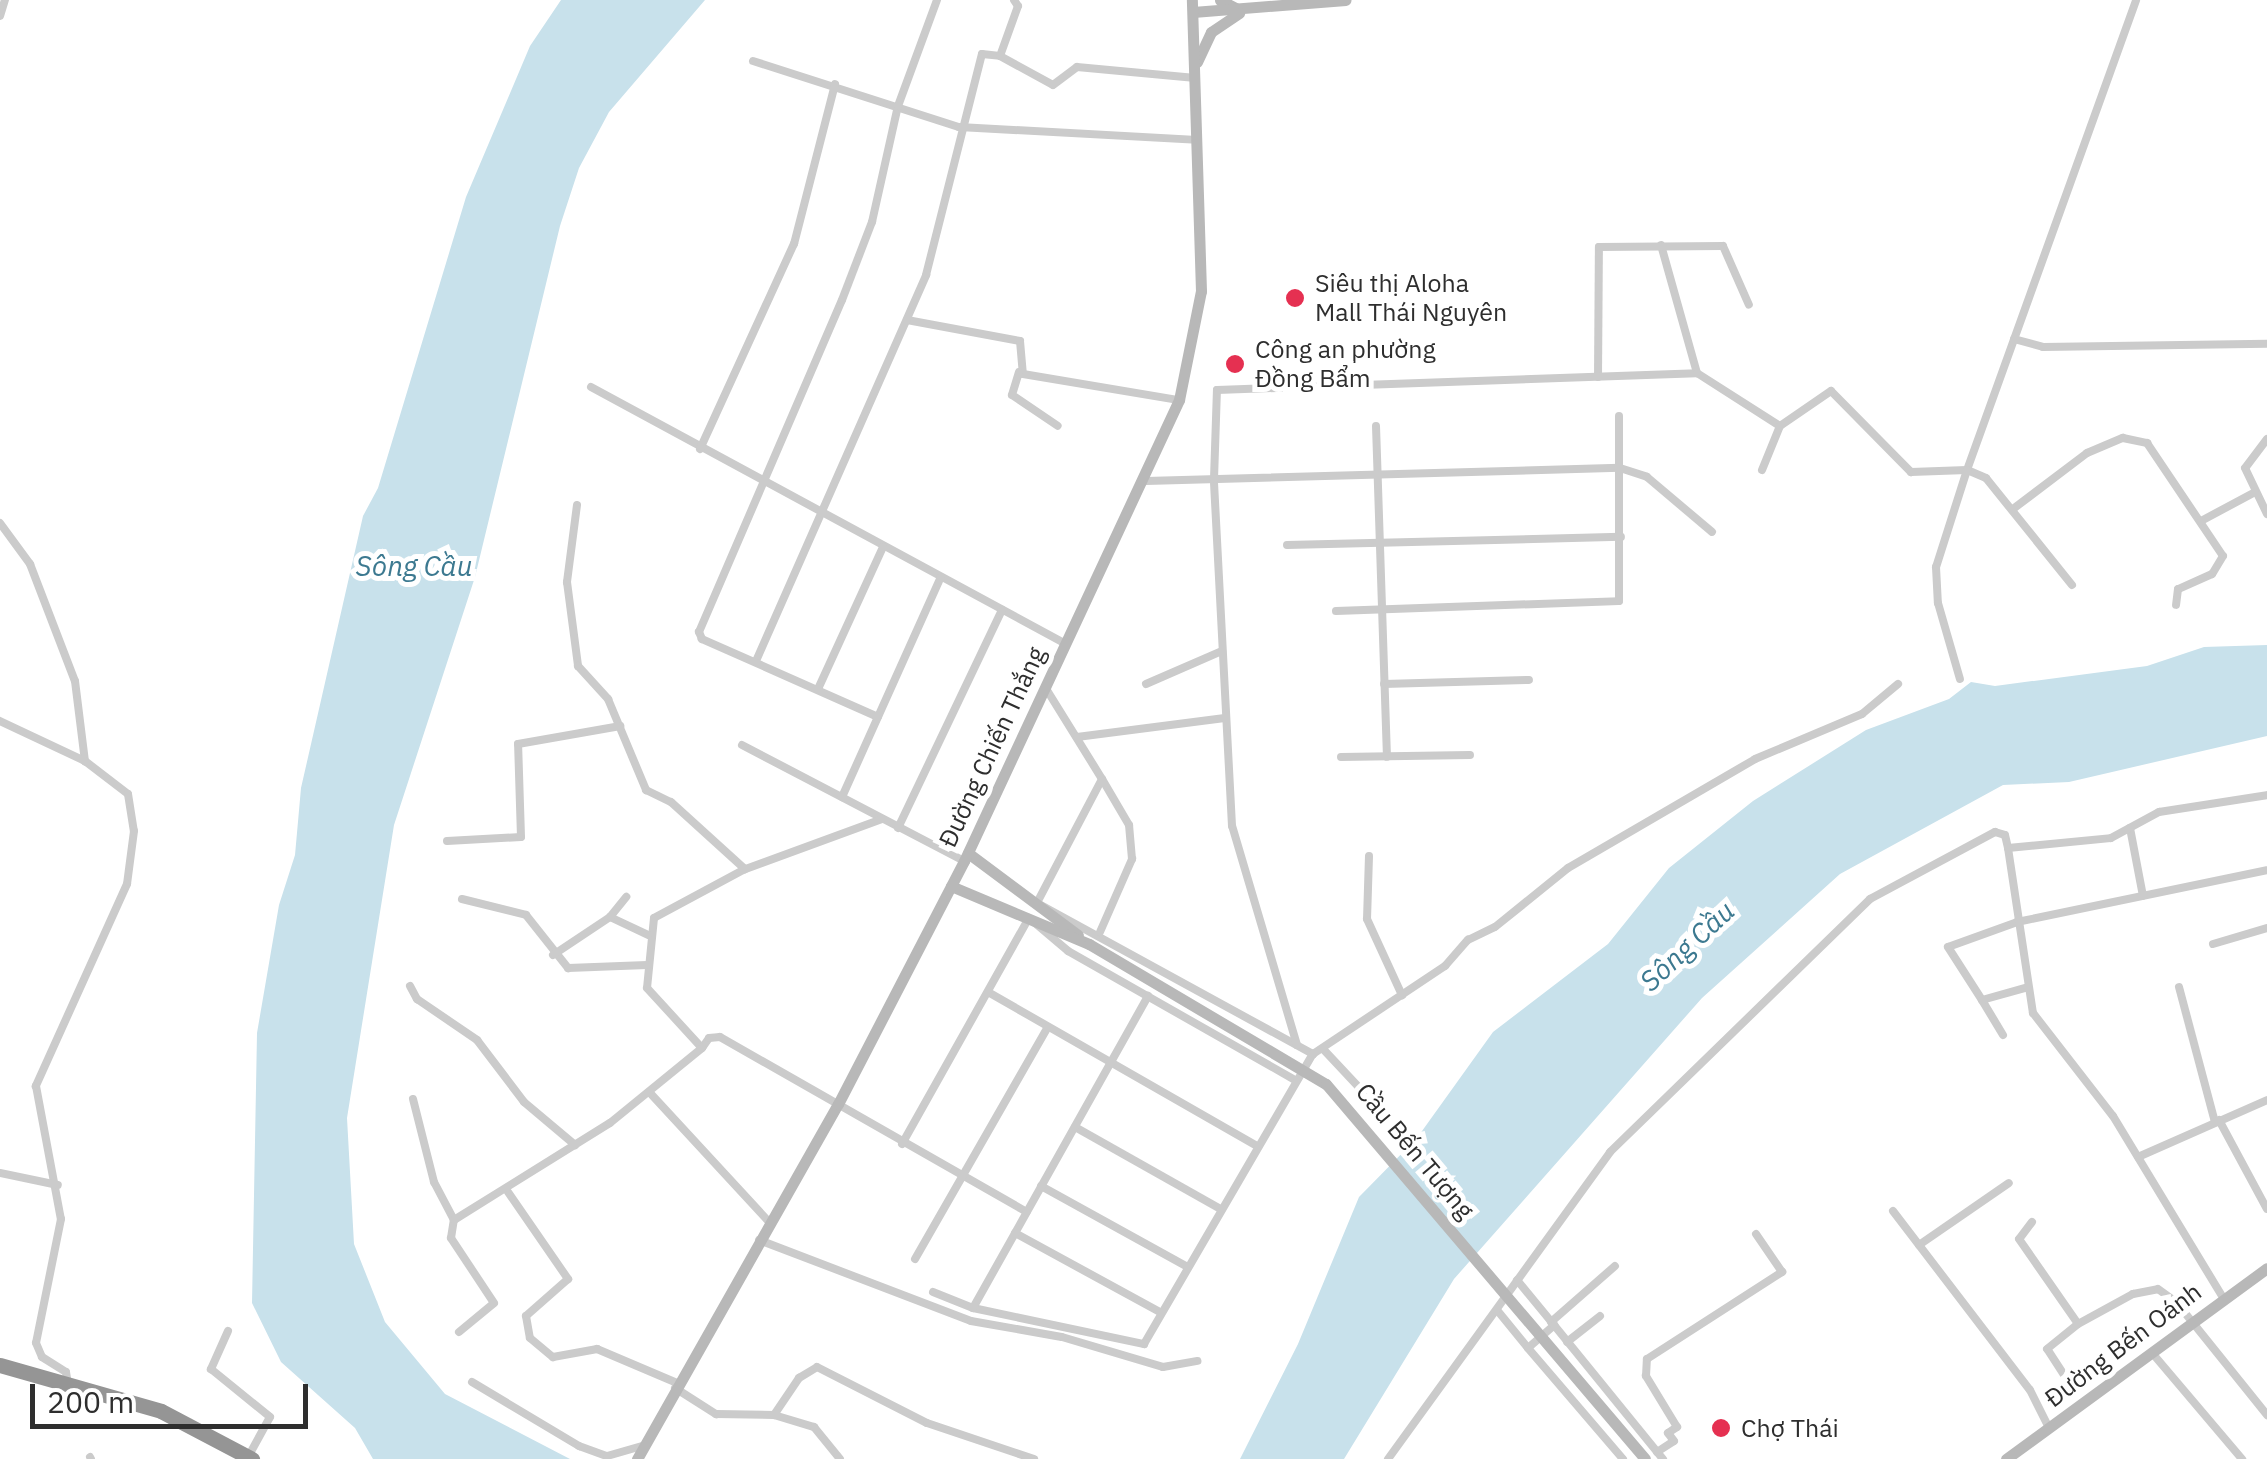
<!DOCTYPE html>
<meta charset="utf-8">
<style>
body{margin:0}
#map{position:relative;width:2267px;height:1459px;overflow:hidden;background:#fff;font-family:"IBM Plex Sans",sans-serif}
div>[style]{position:absolute}
[style*='--x']{left:calc(var(--x)*1px);top:calc(var(--y)*1px);width:calc(var(--w)*1px);rotate:calc(var(--a)*1deg)}
.water>*{inset:0;background:#c8e1eb}
.street>*{height:8px;margin:-4px;padding:0 4px;transform-origin:4px;border-radius:4px;background:#cbcbcb}
.secondary>*{height:11px;margin:-5.5px;padding:0 5.5px;transform-origin:5.5px;border-radius:5.5px;background:#b8b8b8}
.highway>*{height:15px;margin:-7.5px;padding:0 7.5px;transform-origin:7.5px;border-radius:7.5px;background:#959595}
.dots>*{width:28px;height:28px;translate:-50% -50%;box-sizing:border-box;border:5px solid #fff;border-radius:50%}
span{translate:-50% -50%;white-space:nowrap;text-align:center;line-height:1.15;-webkit-text-stroke:10px #fff;paint-order:stroke}
.poi-label{font-size:25px;color:#2e2e2e}
.left{translate:0 -50%;text-align:left}
.street-label{font-size:25px;color:#2e2e2e}
.water-label{font-size:28px;color:#3c7990;font-style:italic}
.scale{position:absolute;left:30px;top:1384px;width:278px;height:45px;box-sizing:border-box;border:5px solid #2e2e2e;border-top:0;padding-left:12px;font-size:30px;line-height:35px;white-space:nowrap;color:#2e2e2e;-webkit-text-stroke:8px #fff;paint-order:stroke}
</style>
<div id="map">
<div class="water">
<i style="clip-path:polygon(561px 0,705px 0,609px 112px,579px 168px,560px 226px,475px 577px,394px 825px,347px 1118px,354px 1244px,385px 1322px,445px 1394px,570px 1459px,373px 1459px,355px 1428px,281px 1362px,252px 1303px,257px 1033px,279px 905px,295px 855px,301px 788px,363px 516px,378px 488px,466px 197px,530px 46px)"></i>
<i style="clip-path:polygon(2267px 645px,2267px 736px,2069px 782px,2003px 785px,1840px 874px,1702px 998px,1454px 1279px,1344px 1459px,1240px 1459px,1298px 1344px,1359px 1197px,1417px 1138px,1493px 1032px,1608px 944px,1669px 868px,1753px 801px,1866px 730px,1949px 699px,1971px 682px,1995px 686px,2147px 666px,2204px 647px)"></i>
</div>
<div class="street">
<i style="--x:0;--y:16;--w:17;--a:-73"></i>
<i style="--x:1000;--y:56;--w:53;--a:-70.2"></i>
<i style="--x:1018;--y:6;--w:7;--a:-124"></i>
<i style="--x:753;--y:61;--w:216;--a:17.8"></i>
<i style="--x:959;--y:127;--w:238;--a:3.1"></i>
<i style="--x:1661;--y:245;--w:133;--a:74.3"></i>
<i style="--x:907;--y:320;--w:115;--a:10.5"></i>
<i style="--x:1020;--y:341;--w:33;--a:85"></i>
<i style="--x:1023;--y:374;--w:158;--a:9.5"></i>
<i style="--x:2014;--y:339;--w:30;--a:15"></i>
<i style="--x:2043;--y:347;--w:224;--a:-0.8"></i>
<i style="--x:1019;--y:372;--w:24;--a:107"></i>
<i style="--x:1012;--y:395;--w:55;--a:34"></i>
<i style="--x:1598;--y:377;--w:130;--a:-89.6"></i>
<i style="--x:1599;--y:247;--w:124;--a:-0.5"></i>
<i style="--x:1723;--y:246;--w:64;--a:66.2"></i>
<i style="--x:591;--y:387;--w:540;--a:28.42"></i>
<i style="--x:1376;--y:426;--w:331;--a:88.1"></i>
<i style="--x:2267;--y:439;--w:36;--a:127"></i>
<i style="--x:2245;--y:468;--w:51;--a:64.4"></i>
<i style="--x:700;--y:449;--w:226;--a:-65.4"></i>
<i style="--x:794;--y:244;--w:165;--a:-75.6"></i>
<i style="--x:1762;--y:470;--w:48;--a:-67.8"></i>
<i style="--x:1146;--y:481;--w:474;--a:-1.6"></i>
<i style="--x:1620;--y:468;--w:28;--a:18"></i>
<i style="--x:1647;--y:477;--w:85;--a:40.2"></i>
<i style="--x:577;--y:505;--w:78;--a:97.4"></i>
<i style="--x:567;--y:582;--w:85;--a:82.5"></i>
<i style="--x:578;--y:666;--w:45;--a:47.7"></i>
<i style="--x:608;--y:699;--w:99;--a:67.3"></i>
<i style="--x:646;--y:790;--w:28;--a:26"></i>
<i style="--x:671;--y:802;--w:100;--a:42.2"></i>
<i style="--x:2013;--y:509;--w:93;--a:-37.1"></i>
<i style="--x:2087;--y:453;--w:39;--a:-23"></i>
<i style="--x:2123;--y:438;--w:25;--a:12"></i>
<i style="--x:2147;--y:443;--w:136;--a:56.1"></i>
<i style="--x:2223;--y:556;--w:21;--a:121"></i>
<i style="--x:2212;--y:574;--w:37;--a:156"></i>
<i style="--x:2178;--y:589;--w:16;--a:97"></i>
<i style="--x:2201;--y:521;--w:61;--a:-28.2"></i>
<i style="--x:0;--y:523;--w:51;--a:53.8"></i>
<i style="--x:30;--y:564;--w:125;--a:69"></i>
<i style="--x:75;--y:681;--w:81;--a:82.9"></i>
<i style="--x:85;--y:761;--w:54;--a:37.5"></i>
<i style="--x:128;--y:794;--w:37;--a:81"></i>
<i style="--x:134;--y:831;--w:53;--a:97.5"></i>
<i style="--x:127;--y:884;--w:222;--a:114.3"></i>
<i style="--x:36;--y:1086;--w:135;--a:79.4"></i>
<i style="--x:61;--y:1219;--w:126;--a:101.4"></i>
<i style="--x:36;--y:1343;--w:15;--a:67"></i>
<i style="--x:42;--y:1357;--w:28;--a:32"></i>
<i style="--x:66;--y:1372;--w:13;--a:81"></i>
<i style="--x:1287;--y:545;--w:334;--a:-1.4"></i>
<i style="--x:2072;--y:585;--w:137;--a:-128.8"></i>
<i style="--x:1986;--y:478;--w:21;--a:-157"></i>
<i style="--x:1967;--y:470;--w:499;--a:-70.2"></i>
<i style="--x:1336;--y:611;--w:283;--a:-2"></i>
<i style="--x:1619;--y:601;--w:185;--a:-90"></i>
<i style="--x:756;--y:661;--w:422;--a:-66.2"></i>
<i style="--x:926;--y:275;--w:228;--a:-75.8"></i>
<i style="--x:982;--y:54;--w:18;--a:6"></i>
<i style="--x:1000;--y:56;--w:60;--a:28.7"></i>
<i style="--x:1053;--y:85;--w:30;--a:-37"></i>
<i style="--x:1077;--y:67;--w:119;--a:5.3"></i>
<i style="--x:1146;--y:684;--w:83;--a:-23.5"></i>
<i style="--x:1384;--y:684;--w:145;--a:-1.6"></i>
<i style="--x:1045;--y:687;--w:108;--a:58.2"></i>
<i style="--x:1102;--y:779;--w:140;--a:117.7"></i>
<i style="--x:1037;--y:903;--w:315;--a:28.7"></i>
<i style="--x:818;--y:689;--w:156;--a:-65.4"></i>
<i style="--x:878;--y:717;--w:193;--a:-156.1"></i>
<i style="--x:702;--y:639;--w:8;--a:-113"></i>
<i style="--x:699;--y:632;--w:361;--a:-66.7"></i>
<i style="--x:842;--y:300;--w:84;--a:-69"></i>
<i style="--x:872;--y:222;--w:119;--a:-77.4"></i>
<i style="--x:898;--y:106;--w:113;--a:-69.8"></i>
<i style="--x:0;--y:721;--w:94;--a:25.2"></i>
<i style="--x:1077;--y:737;--w:149;--a:-7.3"></i>
<i style="--x:742;--y:745;--w:250;--a:27.6"></i>
<i style="--x:1341;--y:757;--w:129;--a:-0.9"></i>
<i style="--x:842;--y:797;--w:241;--a:-65.8"></i>
<i style="--x:882;--y:819;--w:146;--a:159.9"></i>
<i style="--x:745;--y:869;--w:103;--a:151.7"></i>
<i style="--x:654;--y:918;--w:70;--a:95.7"></i>
<i style="--x:647;--y:988;--w:81;--a:47.5"></i>
<i style="--x:702;--y:1048;--w:12;--a:-55"></i>
<i style="--x:709;--y:1038;--w:11;--a:-5"></i>
<i style="--x:720;--y:1037;--w:353;--a:29.7"></i>
<i style="--x:898;--y:828;--w:242;--a:-64.5"></i>
<i style="--x:2130;--y:828;--w:69;--a:79.2"></i>
<i style="--x:447;--y:841;--w:74;--a:-3.1"></i>
<i style="--x:521;--y:837;--w:93;--a:-91.8"></i>
<i style="--x:518;--y:744;--w:104;--a:-10"></i>
<i style="--x:2008;--y:848;--w:103;--a:-5.5"></i>
<i style="--x:2111;--y:838;--w:55;--a:-28.4"></i>
<i style="--x:2159;--y:812;--w:109;--a:-8.9"></i>
<i style="--x:1369;--y:856;--w:63;--a:91.8"></i>
<i style="--x:1367;--y:919;--w:84;--a:65.3"></i>
<i style="--x:462;--y:899;--w:66;--a:14"></i>
<i style="--x:526;--y:915;--w:68;--a:51.6"></i>
<i style="--x:568;--y:968;--w:79;--a:-2.2"></i>
<i style="--x:610;--y:917;--w:42;--a:25.3"></i>
<i style="--x:1100;--y:932;--w:80;--a:-66.3"></i>
<i style="--x:1132;--y:859;--w:34;--a:-95"></i>
<i style="--x:1129;--y:825;--w:53;--a:-120.4"></i>
<i style="--x:2213;--y:944;--w:56;--a:-16.5"></i>
<i style="--x:553;--y:955;--w:69;--a:-33.7"></i>
<i style="--x:610;--y:917;--w:26;--a:-51"></i>
<i style="--x:410;--y:986;--w:15;--a:62"></i>
<i style="--x:417;--y:999;--w:73;--a:34.3"></i>
<i style="--x:477;--y:1040;--w:78;--a:52.8"></i>
<i style="--x:524;--y:1102;--w:67;--a:40.1"></i>
<i style="--x:2179;--y:987;--w:140;--a:75.1"></i>
<i style="--x:988;--y:992;--w:308;--a:29.8"></i>
<i style="--x:1982;--y:1000;--w:63;--a:-122.7"></i>
<i style="--x:1948;--y:947;--w:73;--a:-19.9"></i>
<i style="--x:2017;--y:922;--w:255;--a:-11.7"></i>
<i style="--x:2003;--y:1035;--w:41;--a:-121"></i>
<i style="--x:1982;--y:1000;--w:45;--a:-15.6"></i>
<i style="--x:1297;--y:1045;--w:228;--a:-106.5"></i>
<i style="--x:1232;--y:826;--w:347;--a:-93"></i>
<i style="--x:1214;--y:479;--w:89;--a:-88.1"></i>
<i style="--x:1217;--y:390;--w:480;--a:-2"></i>
<i style="--x:1697;--y:373;--w:98;--a:32.6"></i>
<i style="--x:1780;--y:426;--w:62;--a:-34.5"></i>
<i style="--x:1831;--y:391;--w:114;--a:45.4"></i>
<i style="--x:1911;--y:472;--w:56;--a:-2"></i>
<i style="--x:1967;--y:470;--w:102;--a:107.7"></i>
<i style="--x:1936;--y:567;--w:36;--a:87"></i>
<i style="--x:1938;--y:603;--w:79;--a:73.9"></i>
<i style="--x:1324;--y:1050;--w:86;--a:46.9"></i>
<i style="--x:651;--y:1094;--w:174;--a:47.3"></i>
<i style="--x:413;--y:1099;--w:86;--a:75.8"></i>
<i style="--x:434;--y:1182;--w:43;--a:62.2"></i>
<i style="--x:2219;--y:1120;--w:101;--a:61.7"></i>
<i style="--x:1075;--y:1127;--w:165;--a:29.4"></i>
<i style="--x:902;--y:1144;--w:259;--a:-60.7"></i>
<i style="--x:1029;--y:918;--w:51;--a:40.2"></i>
<i style="--x:1068;--y:951;--w:261;--a:29.6"></i>
<i style="--x:2138;--y:1157;--w:141;--a:-23.8"></i>
<i style="--x:0;--y:1173;--w:59;--a:11.7"></i>
<i style="--x:1041;--y:1186;--w:166;--a:28.9"></i>
<i style="--x:508;--y:1192;--w:106;--a:55.4"></i>
<i style="--x:568;--y:1279;--w:56;--a:138.6"></i>
<i style="--x:526;--y:1316;--w:22;--a:80"></i>
<i style="--x:530;--y:1338;--w:30;--a:40"></i>
<i style="--x:553;--y:1357;--w:45;--a:-10.3"></i>
<i style="--x:597;--y:1349;--w:87;--a:23"></i>
<i style="--x:1893;--y:1211;--w:225;--a:52.6"></i>
<i style="--x:2030;--y:1390;--w:42;--a:63.4"></i>
<i style="--x:2032;--y:1222;--w:21;--a:127"></i>
<i style="--x:2019;--y:1239;--w:103;--a:55.2"></i>
<i style="--x:2078;--y:1324;--w:63;--a:-28.6"></i>
<i style="--x:2133;--y:1294;--w:25;--a:-11"></i>
<i style="--x:2158;--y:1289;--w:24;--a:36"></i>
<i style="--x:2177;--y:1303;--w:144;--a:51.2"></i>
<i style="--x:1015;--y:1233;--w:165;--a:28.6"></i>
<i style="--x:759;--y:1240;--w:227;--a:20.9"></i>
<i style="--x:971;--y:1321;--w:92;--a:10"></i>
<i style="--x:1062;--y:1337;--w:105;--a:16.5"></i>
<i style="--x:1163;--y:1367;--w:35;--a:-10"></i>
<i style="--x:1919;--y:1245;--w:109;--a:-34.6"></i>
<i style="--x:915;--y:1259;--w:267;--a:-60.2"></i>
<i style="--x:1517;--y:1280;--w:58;--a:50.6"></i>
<i style="--x:933;--y:1292;--w:43;--a:21.8"></i>
<i style="--x:973;--y:1308;--w:175;--a:11.9"></i>
<i style="--x:1144;--y:1344;--w:336;--a:-59.8"></i>
<i style="--x:1313;--y:1054;--w:159;--a:-33.7"></i>
<i style="--x:1445;--y:966;--w:35;--a:-49"></i>
<i style="--x:1468;--y:940;--w:30;--a:-26"></i>
<i style="--x:1495;--y:927;--w:94;--a:-38.9"></i>
<i style="--x:1568;--y:868;--w:216;--a:-30.2"></i>
<i style="--x:1755;--y:759;--w:116;--a:-22.8"></i>
<i style="--x:1862;--y:714;--w:47;--a:-39.8"></i>
<i style="--x:973;--y:1308;--w:358;--a:-60.7"></i>
<i style="--x:1497;--y:1310;--w:49;--a:50.8"></i>
<i style="--x:1551;--y:1322;--w:85;--a:-41.2"></i>
<i style="--x:228;--y:1331;--w:42;--a:114.1"></i>
<i style="--x:211;--y:1369;--w:76;--a:39.1"></i>
<i style="--x:270;--y:1417;--w:46;--a:118.8"></i>
<i style="--x:459;--y:1332;--w:45;--a:-39.6"></i>
<i style="--x:494;--y:1303;--w:78;--a:-123.5"></i>
<i style="--x:451;--y:1238;--w:18;--a:-81"></i>
<i style="--x:454;--y:1220;--w:184;--a:-31.9"></i>
<i style="--x:610;--y:1123;--w:119;--a:-39.2"></i>
<i style="--x:1567;--y:1342;--w:42;--a:-38.2"></i>
<i style="--x:2153;--y:1354;--w:138;--a:49.7"></i>
<i style="--x:2068;--y:1381;--w:38;--a:-123"></i>
<i style="--x:2047;--y:1349;--w:40;--a:-39"></i>
<i style="--x:472;--y:1382;--w:125;--a:30.9"></i>
<i style="--x:579;--y:1446;--w:30;--a:20"></i>
<i style="--x:607;--y:1456;--w:40;--a:-16"></i>
<i style="--x:675;--y:1388;--w:49;--a:32.4"></i>
<i style="--x:716;--y:1414;--w:58;--a:1"></i>
<i style="--x:774;--y:1415;--w:45;--a:-56"></i>
<i style="--x:799;--y:1378;--w:21;--a:-31"></i>
<i style="--x:817;--y:1367;--w:123;--a:27"></i>
<i style="--x:927;--y:1423;--w:113;--a:18.6"></i>
<i style="--x:774;--y:1415;--w:42;--a:16.7"></i>
<i style="--x:814;--y:1427;--w:41;--a:50.9"></i>
<i style="--x:1657;--y:1452;--w:20;--a:-33"></i>
<i style="--x:1674;--y:1441;--w:10;--a:-127"></i>
<i style="--x:1668;--y:1433;--w:11;--a:-34"></i>
<i style="--x:1677;--y:1427;--w:60;--a:-121.3"></i>
<i style="--x:1646;--y:1376;--w:17;--a:-87"></i>
<i style="--x:1647;--y:1359;--w:161;--a:-32.8"></i>
<i style="--x:1782;--y:1272;--w:46;--a:-124.4"></i>
<i style="--x:90;--y:1457;--w:2;--a:63"></i>
<i style="--x:1388;--y:1459;--w:379;--a:-54.1"></i>
<i style="--x:1610;--y:1152;--w:363;--a:-44.2"></i>
<i style="--x:1870;--y:899;--w:142;--a:-28.2"></i>
<i style="--x:1995;--y:832;--w:10;--a:17"></i>
<i style="--x:2005;--y:835;--w:13;--a:77"></i>
<i style="--x:2008;--y:848;--w:167;--a:81.4"></i>
<i style="--x:2033;--y:1013;--w:130;--a:52.2"></i>
<i style="--x:2113;--y:1116;--w:214;--a:58.8"></i>
<i style="--x:1623;--y:1459;--w:146;--a:-130.6"></i>
<i style="--x:1528;--y:1348;--w:35;--a:-41"></i>
<i style="--x:1554;--y:1325;--w:173;--a:50.9"></i>
</div>
<div class="secondary">
<i style="--x:1220;--y:0;--w:20;--a:27"></i>
<i style="--x:1193;--y:12;--w:153;--a:-4.5"></i>
<i style="--x:1197;--y:62;--w:33;--a:-65"></i>
<i style="--x:1211;--y:32;--w:34;--a:-34"></i>
<i style="--x:968;--y:853;--w:137;--a:36.7"></i>
<i style="--x:951;--y:886;--w:150;--a:22.8"></i>
<i style="--x:1089;--y:944;--w:275;--a:30.6"></i>
<i style="--x:1326;--y:1084;--w:492;--a:49.6"></i>
<i style="--x:637;--y:1459;--w:408;--a:-60.5"></i>
<i style="--x:838;--y:1104;--w:274;--a:-62.6"></i>
<i style="--x:964;--y:861;--w:509;--a:-65"></i>
<i style="--x:1179;--y:400;--w:111;--a:-78.6"></i>
<i style="--x:1201;--y:291;--w:291;--a:-91.8"></i>
<i style="--x:2006;--y:1459;--w:323;--a:-36.2"></i>
</div>
<div class="highway">
<i style="--x:0;--y:1365;--w:167;--a:15.9"></i>
<i style="--x:161;--y:1411;--w:103;--a:27.8"></i>
</div>
<div class="dots">
<i style="left:1295px;top:298px;background:#e53051"></i>
<i style="left:1235px;top:364px;background:#e53051"></i>
<i style="left:1721px;top:1428px;background:#e53051"></i>
</div>
<div class="poi-label">
<span class="left" style="left:1315px;top:298px">Siêu thị Aloha<br>Mall Thái Nguyên</span>
<span class="left" style="left:1255px;top:364px">Công an phường<br>Đồng Bẩm</span>
<span class="left" style="left:1741px;top:1428px">Chợ Thái</span>
</div>
<div class="street-label">
<span style="left:992px;top:747px;rotate:-65deg">Đường Chiến Thắng</span>
<span style="left:1415px;top:1151px;rotate:50deg">Cầu Bến Tượng</span>
<span style="left:2123px;top:1345px;rotate:-37deg">Đường Bến Oánh</span>
</div>
<div class="water-label">
<span style="left:414px;top:566px">Sông Cầu</span>
<span style="left:1687px;top:946px;rotate:-43deg">Sông Cầu</span>
</div>
<div class="scale">200 m</div>
</div>
